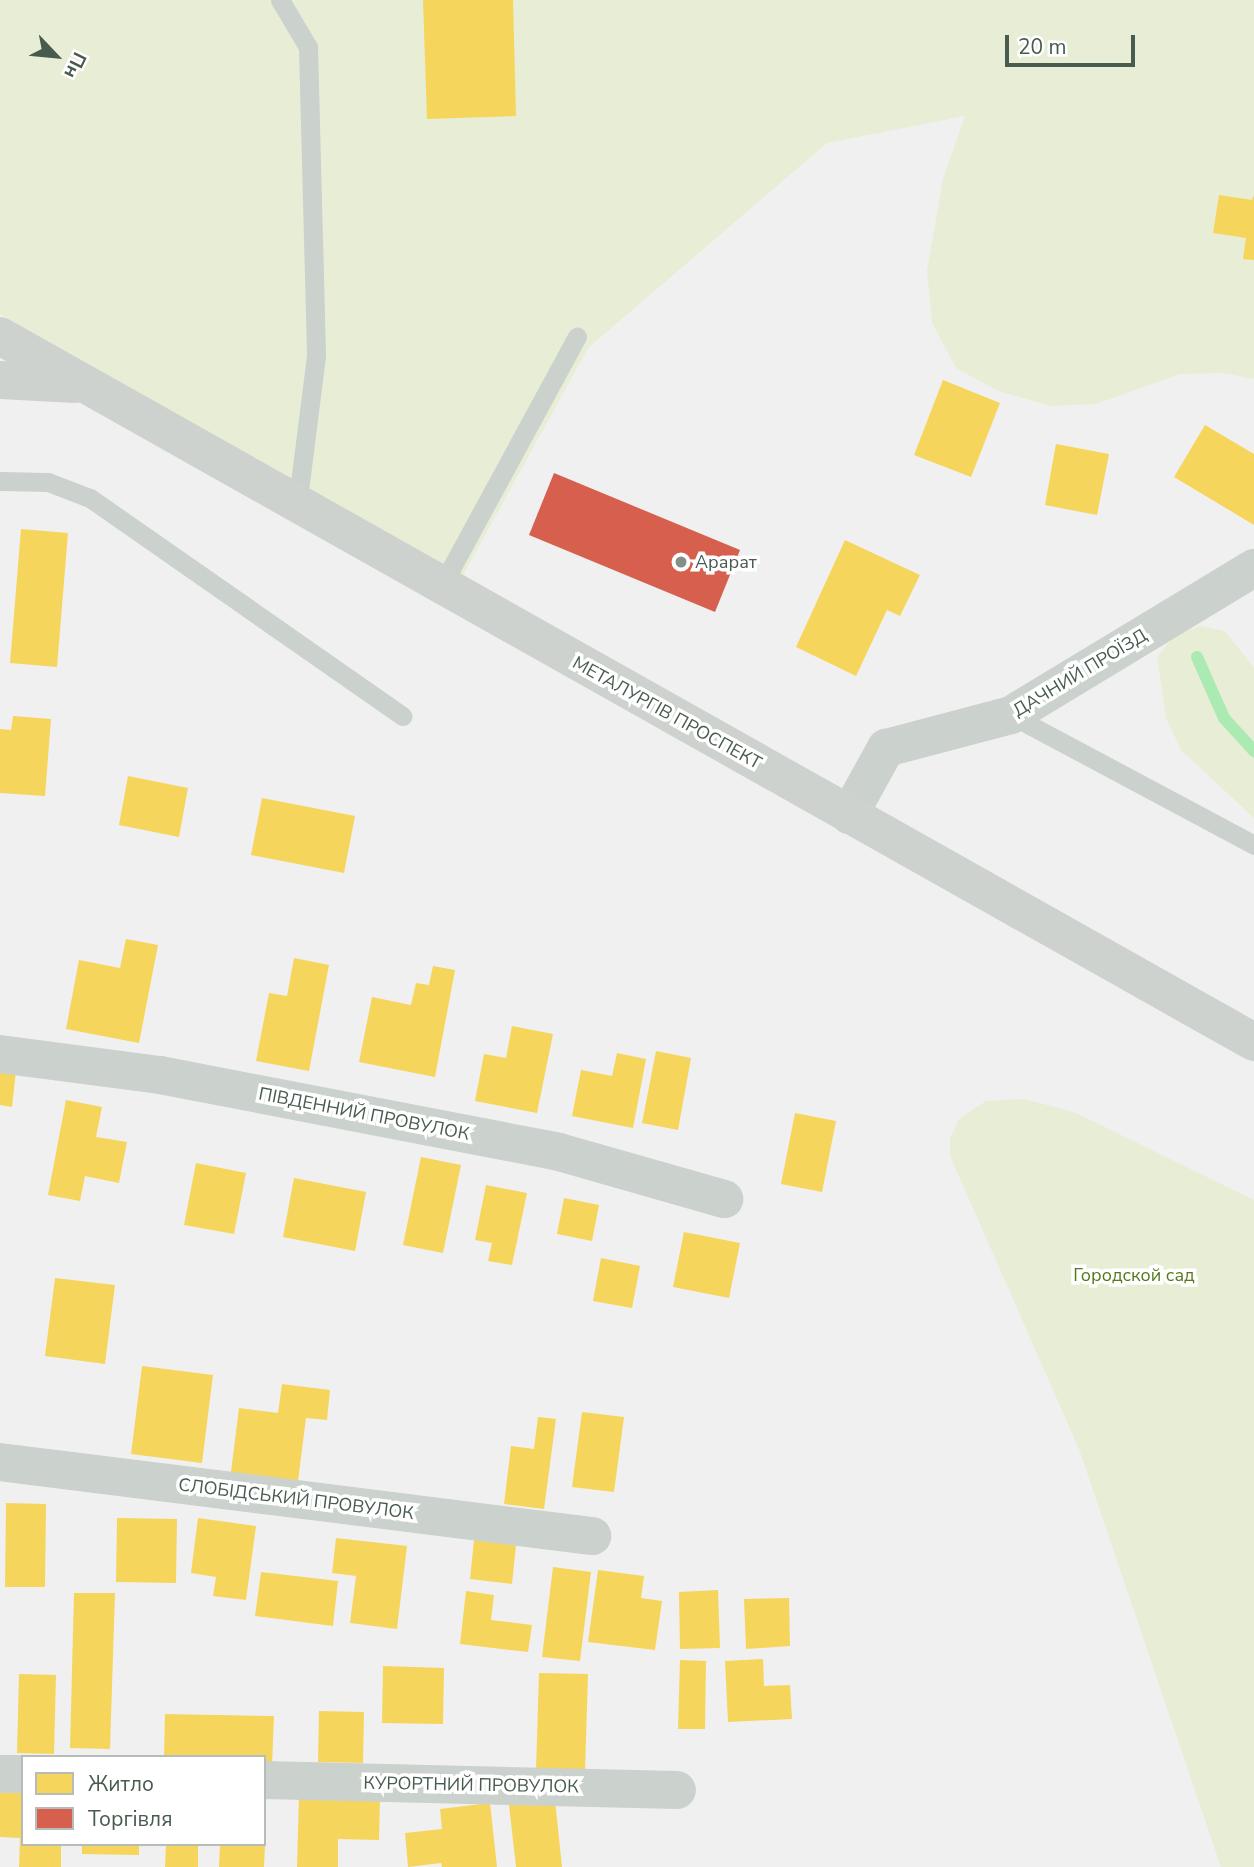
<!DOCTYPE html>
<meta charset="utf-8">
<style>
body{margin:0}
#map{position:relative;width:1254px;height:1867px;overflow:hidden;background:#f0f0f0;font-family:"Nunito Sans",sans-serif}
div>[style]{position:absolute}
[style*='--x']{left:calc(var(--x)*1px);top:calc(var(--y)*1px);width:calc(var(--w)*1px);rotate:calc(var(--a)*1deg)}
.green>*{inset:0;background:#e7eed5}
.homes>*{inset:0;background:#f6d55c}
.shops>*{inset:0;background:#d6604d}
.stream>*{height:12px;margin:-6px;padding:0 6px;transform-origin:6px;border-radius:6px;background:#abeab2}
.lane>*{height:19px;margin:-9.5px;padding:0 9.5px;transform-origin:9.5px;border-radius:9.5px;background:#cbd1cd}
.street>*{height:38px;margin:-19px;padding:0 19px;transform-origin:19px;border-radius:19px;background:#cbd1cd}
.secondary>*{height:38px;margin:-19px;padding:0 19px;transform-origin:19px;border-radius:19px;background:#cdd2cf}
.dots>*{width:19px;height:19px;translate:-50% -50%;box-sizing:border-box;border:4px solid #fff;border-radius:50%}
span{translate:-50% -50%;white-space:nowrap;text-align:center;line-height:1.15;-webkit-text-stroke:7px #fff;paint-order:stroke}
.poi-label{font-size:18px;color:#485b4f}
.left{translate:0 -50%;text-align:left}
.street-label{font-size:18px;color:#485b4f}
.park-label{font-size:18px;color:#547a1b}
.legend{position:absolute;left:21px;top:1755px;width:245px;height:91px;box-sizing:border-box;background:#fff;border:2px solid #b6bdb9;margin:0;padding:9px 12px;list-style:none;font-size:21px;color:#485b4f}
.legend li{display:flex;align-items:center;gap:14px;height:35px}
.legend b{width:35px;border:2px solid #b6bdb9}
.north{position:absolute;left:21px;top:21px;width:70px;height:70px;-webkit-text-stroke:5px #fff;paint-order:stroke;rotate:116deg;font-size:19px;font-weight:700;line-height:28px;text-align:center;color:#485b4f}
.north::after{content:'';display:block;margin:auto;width:24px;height:32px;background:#485b4f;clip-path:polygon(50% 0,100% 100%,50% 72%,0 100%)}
.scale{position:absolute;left:1005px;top:35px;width:130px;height:32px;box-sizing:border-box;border:4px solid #485b4f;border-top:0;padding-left:9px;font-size:21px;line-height:24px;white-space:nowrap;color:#485b4f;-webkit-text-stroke:5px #fff;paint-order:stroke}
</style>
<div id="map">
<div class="green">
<i style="clip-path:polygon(0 0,1254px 0,1254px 379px,1223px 373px,1180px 374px,1096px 404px,1051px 406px,998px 391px,956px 368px,932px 323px,927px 271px,943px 179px,965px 116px,827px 143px,588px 348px,462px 577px,0 314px)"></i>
<i style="clip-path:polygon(1200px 626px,1225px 631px,1254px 668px,1254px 818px,1181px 750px,1166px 718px,1157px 657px,1174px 636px)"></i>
<i style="clip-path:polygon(1024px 1099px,1074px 1112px,1254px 1200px,1254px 1867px,1221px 1867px,1079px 1449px,950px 1156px,950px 1138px,959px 1119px,986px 1101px)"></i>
</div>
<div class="homes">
<i style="clip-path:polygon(423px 0,513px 0,516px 116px,427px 119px)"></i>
<i style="clip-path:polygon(1219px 195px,1252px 200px,1254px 195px,1254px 260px,1243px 259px,1246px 238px,1213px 233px)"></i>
<i style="clip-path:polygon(943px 380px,1000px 403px,971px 477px,914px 455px)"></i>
<i style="clip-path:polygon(1205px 425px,1254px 454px,1254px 525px,1174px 477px)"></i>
<i style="clip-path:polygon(1056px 444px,1109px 454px,1097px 515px,1045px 505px)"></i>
<i style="clip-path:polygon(21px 529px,68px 533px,57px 667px,10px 663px)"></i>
<i style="clip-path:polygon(845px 540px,920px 575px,900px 616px,887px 610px,856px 676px,796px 647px)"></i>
<i style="clip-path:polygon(13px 716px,51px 719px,45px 796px,0 793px,0 729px,11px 730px)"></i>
<i style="clip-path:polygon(128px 776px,188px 788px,179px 837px,119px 825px)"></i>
<i style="clip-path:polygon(262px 798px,355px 816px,344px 873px,251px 855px)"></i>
<i style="clip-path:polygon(126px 939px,158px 945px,139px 1043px,66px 1029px,79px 960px,120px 968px)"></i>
<i style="clip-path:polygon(294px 958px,329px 965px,309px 1071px,256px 1061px,269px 993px,287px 996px)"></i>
<i style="clip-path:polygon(433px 966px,455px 970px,435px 1077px,359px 1062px,372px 997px,411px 1005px,416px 983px,429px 985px)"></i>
<i style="clip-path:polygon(512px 1026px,553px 1034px,537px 1113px,475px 1101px,484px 1054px,506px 1058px)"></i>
<i style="clip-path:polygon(656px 1051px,691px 1058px,678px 1130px,642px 1123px)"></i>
<i style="clip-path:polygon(617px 1053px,646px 1059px,633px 1128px,572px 1116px,581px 1070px,612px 1076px)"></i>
<i style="clip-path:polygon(0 1069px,16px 1071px,12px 1107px,0 1105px)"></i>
<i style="clip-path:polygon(66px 1100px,102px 1107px,96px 1137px,127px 1142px,119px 1183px,85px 1176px,80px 1201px,48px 1195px)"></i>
<i style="clip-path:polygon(795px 1113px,836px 1121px,822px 1192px,781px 1184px)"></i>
<i style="clip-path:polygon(421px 1157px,461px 1165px,443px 1253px,403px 1245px)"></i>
<i style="clip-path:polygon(196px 1163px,246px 1173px,234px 1234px,184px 1225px)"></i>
<i style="clip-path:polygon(294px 1178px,366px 1192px,355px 1251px,283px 1237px)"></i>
<i style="clip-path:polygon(486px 1185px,527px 1193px,512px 1265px,488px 1261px,492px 1243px,475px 1240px)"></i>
<i style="clip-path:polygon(564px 1198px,599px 1205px,592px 1241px,557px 1234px)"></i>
<i style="clip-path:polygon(684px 1232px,740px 1243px,729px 1298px,673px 1287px)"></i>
<i style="clip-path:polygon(601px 1258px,640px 1266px,632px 1308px,593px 1301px)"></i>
<i style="clip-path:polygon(55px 1278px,115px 1285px,105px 1364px,45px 1356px)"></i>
<i style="clip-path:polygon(142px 1366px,213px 1375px,202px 1463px,131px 1454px)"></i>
<i style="clip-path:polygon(282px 1384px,330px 1390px,327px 1420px,306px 1418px,298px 1481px,231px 1472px,239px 1408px,278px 1413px)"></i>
<i style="clip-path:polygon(582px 1412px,624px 1417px,614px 1492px,572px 1487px)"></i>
<i style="clip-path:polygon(538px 1417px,556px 1419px,544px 1509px,504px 1504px,511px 1446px,534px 1449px)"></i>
<i style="clip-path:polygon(6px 1503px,46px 1504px,45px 1587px,5px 1587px)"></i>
<i style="clip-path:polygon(117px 1518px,177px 1519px,176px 1583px,116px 1582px)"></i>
<i style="clip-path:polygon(198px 1518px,256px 1526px,246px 1600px,213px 1596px,216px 1577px,191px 1573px)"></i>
<i style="clip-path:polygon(336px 1538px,407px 1546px,397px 1629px,350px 1623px,356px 1576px,332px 1573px)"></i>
<i style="clip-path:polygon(474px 1540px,516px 1545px,512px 1584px,470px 1579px)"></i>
<i style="clip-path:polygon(553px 1567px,591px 1572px,580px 1661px,542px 1657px)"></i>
<i style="clip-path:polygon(598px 1570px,644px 1576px,641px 1598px,662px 1601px,655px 1650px,588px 1642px)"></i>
<i style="clip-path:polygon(261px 1572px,338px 1581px,333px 1626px,255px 1616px)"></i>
<i style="clip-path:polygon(718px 1590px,720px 1648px,680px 1649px,679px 1592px)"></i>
<i style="clip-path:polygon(466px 1591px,494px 1595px,491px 1620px,532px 1625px,528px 1652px,460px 1644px)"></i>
<i style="clip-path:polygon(74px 1593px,115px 1593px,110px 1749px,70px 1748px)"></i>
<i style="clip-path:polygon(789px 1598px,790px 1646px,746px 1649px,744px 1599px)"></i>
<i style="clip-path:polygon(763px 1659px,764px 1686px,790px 1685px,792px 1719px,728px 1722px,725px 1661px)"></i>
<i style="clip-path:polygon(680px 1660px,706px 1661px,705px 1729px,678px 1729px)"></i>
<i style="clip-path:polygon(383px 1666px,444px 1668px,443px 1724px,382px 1723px)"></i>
<i style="clip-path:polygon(539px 1673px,588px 1674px,585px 1771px,536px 1770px)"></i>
<i style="clip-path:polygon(19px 1674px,56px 1675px,54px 1754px,17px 1753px)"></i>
<i style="clip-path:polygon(319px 1711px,364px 1712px,363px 1763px,318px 1762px)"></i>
<i style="clip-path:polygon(165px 1714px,274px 1716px,272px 1766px,264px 1766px,264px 1757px,164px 1757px)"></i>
<i style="clip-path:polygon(0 1789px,23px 1789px,23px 1844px,61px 1844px,61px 1867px,19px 1867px,20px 1838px,0 1837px)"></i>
<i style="clip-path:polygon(299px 1795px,380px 1797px,379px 1840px,338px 1839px,338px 1867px,297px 1867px)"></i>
<i style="clip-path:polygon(555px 1800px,562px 1867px,516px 1867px,509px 1805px)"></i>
<i style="clip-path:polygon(490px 1803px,497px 1867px,442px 1867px,441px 1863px,408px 1867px,405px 1833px,442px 1829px,440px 1809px)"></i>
<i style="clip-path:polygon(82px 1844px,139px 1844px,139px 1855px,82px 1854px)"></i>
<i style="clip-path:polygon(166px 1844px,198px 1844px,198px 1867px,165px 1867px)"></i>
<i style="clip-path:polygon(220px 1844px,265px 1844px,264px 1867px,219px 1867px)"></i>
</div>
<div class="shops">
<i style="clip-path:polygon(554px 473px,740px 550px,715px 612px,529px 535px)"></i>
</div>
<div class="stream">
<i style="--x:1197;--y:657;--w:67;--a:66.1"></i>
<i style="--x:1224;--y:718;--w:45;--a:47.7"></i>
</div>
<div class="lane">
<i style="--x:280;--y:0;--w:55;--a:59.2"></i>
<i style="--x:308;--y:47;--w:309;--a:88.5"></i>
<i style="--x:316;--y:356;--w:151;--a:97.2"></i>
<i style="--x:0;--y:481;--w:48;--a:1.2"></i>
<i style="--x:48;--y:482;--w:45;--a:20.9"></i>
<i style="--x:90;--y:498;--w:381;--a:34.9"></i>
<i style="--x:441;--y:587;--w:285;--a:-61.5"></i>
<i style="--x:1011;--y:715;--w:276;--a:28.1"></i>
</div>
<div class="street">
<i style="--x:849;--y:815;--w:77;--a:-61.1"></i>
<i style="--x:886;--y:748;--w:129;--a:-14.8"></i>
<i style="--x:1011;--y:715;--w:284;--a:-31.2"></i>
<i style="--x:0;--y:1054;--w:161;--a:7.5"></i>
<i style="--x:160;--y:1075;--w:406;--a:10.9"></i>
<i style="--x:559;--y:1152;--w:172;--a:15.9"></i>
<i style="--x:0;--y:1462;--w:597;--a:7.13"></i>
<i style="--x:0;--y:1774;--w:23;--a:0"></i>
<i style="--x:264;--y:1780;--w:413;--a:1.4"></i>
</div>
<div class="secondary">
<i style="--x:0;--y:336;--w:1439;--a:29.38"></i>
<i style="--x:0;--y:380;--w:75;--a:3.1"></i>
</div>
<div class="dots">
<i style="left:681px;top:562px;background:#838f87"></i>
</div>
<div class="poi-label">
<span class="left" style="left:695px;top:562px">Арарат</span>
</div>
<div class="street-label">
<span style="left:1080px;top:673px;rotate:-31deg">ДАЧНИЙ ПРОЇЗД</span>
<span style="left:667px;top:713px;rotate:29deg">МЕТАЛУРГІВ ПРОСПЕКТ</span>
<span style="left:364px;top:1114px;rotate:11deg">ПІВДЕННИЙ ПРОВУЛОК</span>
<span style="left:296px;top:1499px;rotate:7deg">СЛОБІДСЬКИЙ ПРОВУЛОК</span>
<span style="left:471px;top:1785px;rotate:1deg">КУРОРТНИЙ ПРОВУЛОК</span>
</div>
<div class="park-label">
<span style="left:1134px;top:1275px">Городской сад</span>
</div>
<ul class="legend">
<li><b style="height:19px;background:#f6d55c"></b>Житло</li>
<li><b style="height:19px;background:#d6604d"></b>Торгівля</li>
</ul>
<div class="north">Пн</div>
<div class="scale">20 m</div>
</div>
